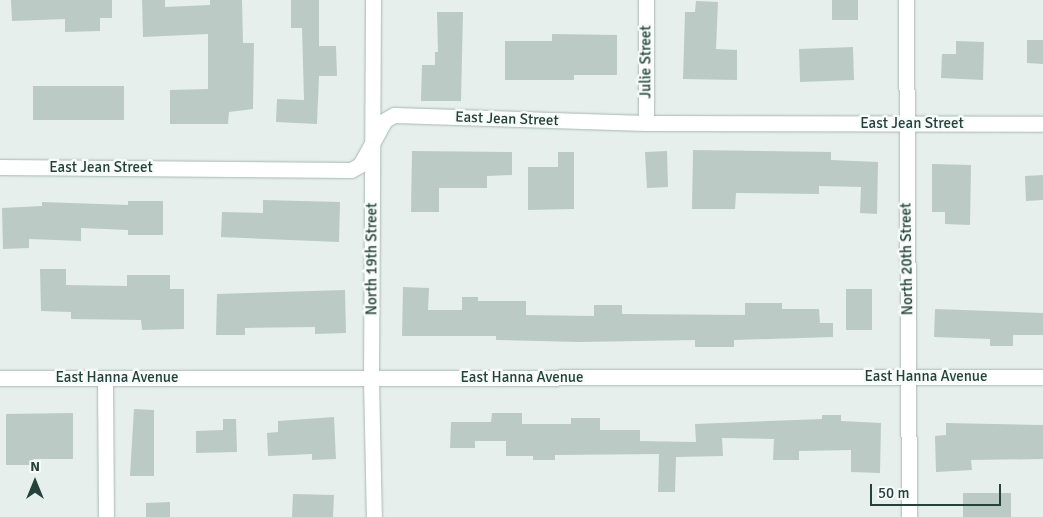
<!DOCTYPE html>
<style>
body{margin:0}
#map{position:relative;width:1043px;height:517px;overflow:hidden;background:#e6efeb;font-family:Signika,sans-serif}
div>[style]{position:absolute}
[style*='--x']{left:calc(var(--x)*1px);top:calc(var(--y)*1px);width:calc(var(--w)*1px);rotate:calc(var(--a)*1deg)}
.building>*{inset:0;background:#bbcac4}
.roads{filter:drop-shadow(0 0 1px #a8b8b2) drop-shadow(0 0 1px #a8b8b2)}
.minor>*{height:15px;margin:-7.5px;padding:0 7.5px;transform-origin:7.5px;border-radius:7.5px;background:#fff}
.tertiary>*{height:15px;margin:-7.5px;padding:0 7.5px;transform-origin:7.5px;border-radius:7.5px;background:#fff}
span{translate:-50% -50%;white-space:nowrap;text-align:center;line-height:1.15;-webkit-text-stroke:5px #f7fbf9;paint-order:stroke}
.street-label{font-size:15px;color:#24423a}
.north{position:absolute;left:10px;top:457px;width:50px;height:50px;-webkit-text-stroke:4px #f7fbf9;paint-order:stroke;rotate:0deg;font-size:14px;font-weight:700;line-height:20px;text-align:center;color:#24423a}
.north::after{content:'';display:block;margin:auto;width:18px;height:22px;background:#24423a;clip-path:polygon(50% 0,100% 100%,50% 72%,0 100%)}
.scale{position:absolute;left:870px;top:484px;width:131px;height:22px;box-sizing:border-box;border:2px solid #24423a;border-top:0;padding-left:6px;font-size:15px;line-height:18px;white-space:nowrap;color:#24423a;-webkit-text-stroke:4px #f7fbf9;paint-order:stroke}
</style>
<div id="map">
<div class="building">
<i style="clip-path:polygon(11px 0,112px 0,112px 18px,100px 18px,100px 31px,65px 32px,65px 19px,12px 21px)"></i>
<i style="clip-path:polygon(142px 0,165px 0,165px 7px,210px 5px,210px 0,242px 0,243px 43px,254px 43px,253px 109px,229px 112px,228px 124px,170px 124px,170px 90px,208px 89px,208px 34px,143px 37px)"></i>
<i style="clip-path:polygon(291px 0,319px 0,319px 46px,336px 46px,337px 76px,319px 76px,317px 124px,276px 122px,277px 99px,304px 100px,302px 28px,291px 28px)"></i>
<i style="clip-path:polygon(832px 0,858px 0,858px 20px,832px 20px)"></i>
<i style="clip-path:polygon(696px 1px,718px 2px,716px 49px,737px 50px,737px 80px,683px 79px,685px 12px,695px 12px)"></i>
<i style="clip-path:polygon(437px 12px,463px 12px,461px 101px,421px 101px,422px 65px,435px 65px,435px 52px,438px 52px)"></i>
<i style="clip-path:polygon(552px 34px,617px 35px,617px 75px,574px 75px,574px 80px,505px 80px,505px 41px,552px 41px)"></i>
<i style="clip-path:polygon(1027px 40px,1043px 40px,1043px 64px,1027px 63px)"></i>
<i style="clip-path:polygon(956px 41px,984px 42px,983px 80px,941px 78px,942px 54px,956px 54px)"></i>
<i style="clip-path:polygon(853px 47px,854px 80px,800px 82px,799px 49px)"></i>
<i style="clip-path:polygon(33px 86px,124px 86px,124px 120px,33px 120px)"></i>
<i style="clip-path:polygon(693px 150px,831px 152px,831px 160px,878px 162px,877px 214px,860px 213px,861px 187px,819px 186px,819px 194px,736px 193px,735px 209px,692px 209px)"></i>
<i style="clip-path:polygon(412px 151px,512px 152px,512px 175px,487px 176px,487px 188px,439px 188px,439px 212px,411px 212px)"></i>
<i style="clip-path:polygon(667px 151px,668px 187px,647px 188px,645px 152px)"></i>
<i style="clip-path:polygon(558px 152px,574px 152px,574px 209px,528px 210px,528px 167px,558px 167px)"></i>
<i style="clip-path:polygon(932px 164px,971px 165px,970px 225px,945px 224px,945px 212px,932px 212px)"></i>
<i style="clip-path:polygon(1043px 175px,1043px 200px,1026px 201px,1025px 176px)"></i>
<i style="clip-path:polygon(263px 200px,340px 202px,339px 242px,221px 237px,222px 212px,263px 213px)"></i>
<i style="clip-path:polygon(128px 201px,163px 201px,163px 235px,128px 235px,128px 230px,81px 228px,81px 241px,29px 239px,29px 248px,3px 249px,2px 208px,42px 206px,42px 202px,128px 205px)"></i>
<i style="clip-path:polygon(40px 269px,66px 269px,66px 285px,127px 286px,127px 275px,170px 275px,170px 289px,184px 289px,184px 329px,142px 330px,141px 320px,71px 319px,71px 312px,41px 311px)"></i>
<i style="clip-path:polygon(403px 287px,429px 288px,428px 310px,462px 310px,462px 297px,478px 297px,478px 301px,526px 301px,526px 315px,594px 316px,594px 305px,622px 305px,622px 314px,745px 315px,745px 303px,782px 303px,782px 309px,819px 309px,820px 323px,833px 323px,833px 337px,734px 340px,734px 347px,695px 347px,695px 340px,580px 342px,496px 340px,496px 336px,402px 336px)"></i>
<i style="clip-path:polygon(846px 289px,872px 289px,872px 330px,846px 330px)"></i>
<i style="clip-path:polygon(345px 290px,346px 333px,315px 334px,315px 327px,245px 328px,245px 335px,216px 335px,217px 294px)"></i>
<i style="clip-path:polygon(935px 309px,1043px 313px,1043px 335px,1013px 335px,1013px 346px,990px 346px,990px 339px,934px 337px)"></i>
<i style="clip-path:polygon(134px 409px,154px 410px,154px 476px,130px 476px)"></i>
<i style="clip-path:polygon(73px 413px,73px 459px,33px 459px,33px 465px,6px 465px,6px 414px)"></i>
<i style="clip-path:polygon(492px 413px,522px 413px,522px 424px,571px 424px,571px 418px,600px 418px,600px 430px,640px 430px,640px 441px,696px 442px,695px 424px,822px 419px,822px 415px,841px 415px,841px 421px,881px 423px,880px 473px,851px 472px,851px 450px,799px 451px,799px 460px,773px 460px,774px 439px,722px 438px,723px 456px,676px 457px,675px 492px,658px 492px,659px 454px,555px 455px,555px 460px,533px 460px,533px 456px,506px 456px,506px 441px,475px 441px,475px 448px,450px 448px,451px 422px,491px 422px)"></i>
<i style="clip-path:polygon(334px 417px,336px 459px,312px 460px,312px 454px,268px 456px,267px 433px,278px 432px,278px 421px)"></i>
<i style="clip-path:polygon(223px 419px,236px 419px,237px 452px,196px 453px,196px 431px,223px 430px)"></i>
<i style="clip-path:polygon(946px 423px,1043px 425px,1043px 459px,971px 460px,972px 470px,936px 472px,935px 436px,946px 435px)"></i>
<i style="clip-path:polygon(963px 493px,1011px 493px,1011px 517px,963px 517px)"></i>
<i style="clip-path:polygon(293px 494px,334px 495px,333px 517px,292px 517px)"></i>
<i style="clip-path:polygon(170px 502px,170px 517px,146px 517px,146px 503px)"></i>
</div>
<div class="roads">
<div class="minor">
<i style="--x:373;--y:0;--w:379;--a:90.3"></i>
<i style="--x:371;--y:379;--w:138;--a:88.8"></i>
<i style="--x:906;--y:0;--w:517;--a:89.67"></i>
<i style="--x:646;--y:123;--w:123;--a:-90"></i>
<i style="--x:0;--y:167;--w:351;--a:0.5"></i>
<i style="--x:351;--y:170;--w:10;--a:-29"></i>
<i style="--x:360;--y:165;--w:51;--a:-60.9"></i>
<i style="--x:385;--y:120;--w:10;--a:-29"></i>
<i style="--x:394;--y:115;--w:252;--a:1.8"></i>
<i style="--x:646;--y:123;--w:397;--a:0.1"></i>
<i style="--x:105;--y:378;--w:139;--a:89.6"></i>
</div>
<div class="tertiary">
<i style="--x:0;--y:378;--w:1043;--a:-0.05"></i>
</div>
</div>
<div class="street-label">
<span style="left:646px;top:62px;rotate:-90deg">Julie Street</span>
<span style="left:507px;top:119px;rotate:2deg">East Jean Street</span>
<span style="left:912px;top:124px">East Jean Street</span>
<span style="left:101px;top:168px">East Jean Street</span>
<span style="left:372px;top:259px;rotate:-90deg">North 19th Street</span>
<span style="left:907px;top:259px;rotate:-91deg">North 20th Street</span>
<span style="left:926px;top:377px">East Hanna Avenue</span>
<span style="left:117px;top:378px">East Hanna Avenue</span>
<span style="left:522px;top:378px">East Hanna Avenue</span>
</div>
<div class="north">N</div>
<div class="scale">50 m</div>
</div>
